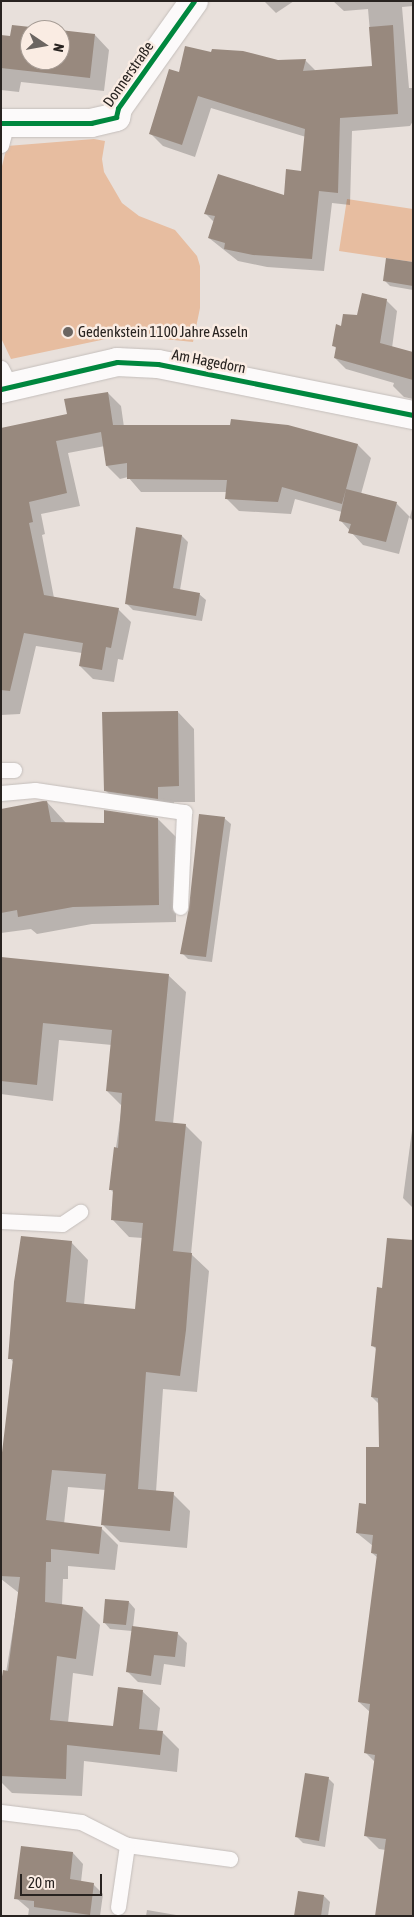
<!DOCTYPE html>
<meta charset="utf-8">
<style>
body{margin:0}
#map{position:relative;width:414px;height:1917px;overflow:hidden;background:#e8e0db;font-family:"Asap Condensed",sans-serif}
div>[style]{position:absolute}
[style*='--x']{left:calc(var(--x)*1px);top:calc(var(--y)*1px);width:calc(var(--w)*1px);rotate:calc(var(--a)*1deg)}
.green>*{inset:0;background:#e7bda0}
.shadow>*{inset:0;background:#0003}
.building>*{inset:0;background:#98897e}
.roads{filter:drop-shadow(0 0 1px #c4bebb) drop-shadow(0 0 1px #c4bebb)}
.lane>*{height:15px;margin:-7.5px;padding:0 7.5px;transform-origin:7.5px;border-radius:7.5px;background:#fcfafa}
.street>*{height:28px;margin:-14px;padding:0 14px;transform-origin:14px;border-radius:14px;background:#fcfafa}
.cycleway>*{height:5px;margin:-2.5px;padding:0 2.5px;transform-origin:2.5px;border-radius:2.5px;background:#00873e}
.dots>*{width:14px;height:14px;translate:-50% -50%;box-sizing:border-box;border:2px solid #faece3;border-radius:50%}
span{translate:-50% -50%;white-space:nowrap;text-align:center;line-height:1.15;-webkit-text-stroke:5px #faece3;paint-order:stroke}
.street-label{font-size:15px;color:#282320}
.poi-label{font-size:15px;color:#282320}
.left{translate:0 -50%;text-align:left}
.frame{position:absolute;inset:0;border:2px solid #282320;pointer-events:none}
.north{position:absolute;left:20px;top:20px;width:50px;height:50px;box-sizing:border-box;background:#faece3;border:1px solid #a69c95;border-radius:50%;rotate:102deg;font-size:14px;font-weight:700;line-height:20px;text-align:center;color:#282320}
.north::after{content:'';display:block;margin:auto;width:18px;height:22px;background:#6b6561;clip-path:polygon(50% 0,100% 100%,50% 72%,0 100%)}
.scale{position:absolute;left:20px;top:1874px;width:82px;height:22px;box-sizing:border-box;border:2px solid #282320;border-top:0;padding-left:6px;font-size:15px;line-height:18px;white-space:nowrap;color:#282320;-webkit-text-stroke:4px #faece3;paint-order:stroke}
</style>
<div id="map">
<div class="green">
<i style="clip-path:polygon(94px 139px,105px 141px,102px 159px,104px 172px,122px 203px,139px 216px,175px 230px,197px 256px,200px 266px,200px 308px,193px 342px,125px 335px,11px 359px,1px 338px,1px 170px,7px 146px)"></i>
<i style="clip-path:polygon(347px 199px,413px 209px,413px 262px,339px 251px)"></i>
</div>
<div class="shadow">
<i style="clip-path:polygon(264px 1px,294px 1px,276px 13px)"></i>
<i style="clip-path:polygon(333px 1px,413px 1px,413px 6px,402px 7px,409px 88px,413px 88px,413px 121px,410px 126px,352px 131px,350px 205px,332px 203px,324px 271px,267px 267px,238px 261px,209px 238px,214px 222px,205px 213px,285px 196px,302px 172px,306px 137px,211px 108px,195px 157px,163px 146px,150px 133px,180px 73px,212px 54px,278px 61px,305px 60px,316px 71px,373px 67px,368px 9px,344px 11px)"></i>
<i style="clip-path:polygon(13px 26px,47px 30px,30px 30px,30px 60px,60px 60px,60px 31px,95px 35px,109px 50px,104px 91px,21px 82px,19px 92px,1px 90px,1px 36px,12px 37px)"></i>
<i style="clip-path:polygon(413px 264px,413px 290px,390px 286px,384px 280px)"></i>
<i style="clip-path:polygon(386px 300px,397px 311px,392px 348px,413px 353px,413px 399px,404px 397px,393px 386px,394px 383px,346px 369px,335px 358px,337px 349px,333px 345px,342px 327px)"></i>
<i style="clip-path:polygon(108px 393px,121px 406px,124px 427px,358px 445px,371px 458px,361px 494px,396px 503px,410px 517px,413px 505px,413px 521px,409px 517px,399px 554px,363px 545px,341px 521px,342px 512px,295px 499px,291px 514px,239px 511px,226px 498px,227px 492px,141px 492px,128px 477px,120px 479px,107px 466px,105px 446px,68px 453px,80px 506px,41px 514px,45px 534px,42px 535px,54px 598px,118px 609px,131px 622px,123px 660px,118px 659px,114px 682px,93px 679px,80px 666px,82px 653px,36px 646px,20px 714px,1px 715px,1px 429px,68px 415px)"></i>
<i style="clip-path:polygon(137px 528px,182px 536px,188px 542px,180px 590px,199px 594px,206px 600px,202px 621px,133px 610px,127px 604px)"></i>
<i style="clip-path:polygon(178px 712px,194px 729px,195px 802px,174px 802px,174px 814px,121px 806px,105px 790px)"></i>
<i style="clip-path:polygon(47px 802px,66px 823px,105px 824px,158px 819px,176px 837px,176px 922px,92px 924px,37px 934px,31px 929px,1px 933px,1px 811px)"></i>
<i style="clip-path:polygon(224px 818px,231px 824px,212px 962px,188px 959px,182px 953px)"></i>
<i style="clip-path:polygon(1px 959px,168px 975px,186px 992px,173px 1124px,185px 1125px,202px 1142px,191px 1254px,209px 1271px,197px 1392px,163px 1389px,156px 1492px,173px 1494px,190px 1511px,187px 1548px,120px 1542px,103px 1525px,106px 1490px,68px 1487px,64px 1524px,101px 1528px,118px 1545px,115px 1570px,68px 1566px,68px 1579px,63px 1579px,62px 1605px,83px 1608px,100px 1625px,93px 1676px,73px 1673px,68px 1723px,115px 1727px,142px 1691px,160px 1708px,157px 1732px,162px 1732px,179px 1749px,177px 1772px,84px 1761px,82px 1796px,12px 1793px,1px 1782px,1px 1703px,19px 1593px,1px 1579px,1px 1471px,13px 1362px,10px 1358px,71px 1242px,88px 1260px,84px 1305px,136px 1310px,143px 1238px,129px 1237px,112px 1219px,114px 1193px,110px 1189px,122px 1106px,107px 1091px,112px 1045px,59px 1040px,53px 1101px,1px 1094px)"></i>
<i style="clip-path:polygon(413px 1123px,413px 1208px,403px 1198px)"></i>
<i style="clip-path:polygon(413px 1241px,386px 1850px,379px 1849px,366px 1836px,375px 1762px,366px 1753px,371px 1713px,359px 1702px,378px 1558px,372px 1553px,373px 1546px,357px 1533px,368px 1505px,380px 1448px,379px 1404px,372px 1397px,377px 1350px,373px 1346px,383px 1289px)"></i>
<i style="clip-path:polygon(129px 1602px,135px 1609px,133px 1627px,177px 1633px,187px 1643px,185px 1667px,164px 1664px,161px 1685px,138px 1682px,128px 1672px,132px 1631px,110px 1629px,104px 1622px)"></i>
<i style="clip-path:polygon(328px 1778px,334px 1784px,325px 1847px,303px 1843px,297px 1837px)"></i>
<i style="clip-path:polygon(22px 1847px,73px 1853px,83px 1864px,81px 1882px,93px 1884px,103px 1894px,100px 1916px,28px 1916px,29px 1909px,16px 1898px)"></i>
<i style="clip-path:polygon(324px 1896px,330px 1902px,328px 1916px,296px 1916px)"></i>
<i style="clip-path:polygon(147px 1910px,182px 1916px,146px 1916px)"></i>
</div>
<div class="building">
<i style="clip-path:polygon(12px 25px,58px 30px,30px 30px,30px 60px,60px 60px,60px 30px,95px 34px,90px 78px,1px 68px,1px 35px,10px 36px)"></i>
<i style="clip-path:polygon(393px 25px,398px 114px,340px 118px,338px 193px,319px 191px,312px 259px,253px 255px,224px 249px,225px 243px,208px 238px,215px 216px,204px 214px,218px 174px,284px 195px,286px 169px,301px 171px,305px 129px,198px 96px,182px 145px,149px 134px,169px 69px,179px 72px,185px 46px,211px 52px,212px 49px,243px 51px,278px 60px,306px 59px,303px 71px,372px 66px,369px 27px)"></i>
<i style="clip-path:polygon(386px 258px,413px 262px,413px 286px,383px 281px)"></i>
<i style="clip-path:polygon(362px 293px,387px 299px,380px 343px,413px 352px,413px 380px,334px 358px,336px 347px,332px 346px,336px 324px,341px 326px,343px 314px,357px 315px)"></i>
<i style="clip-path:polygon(108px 392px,113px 425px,230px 425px,231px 419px,288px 425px,358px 444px,346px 489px,397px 502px,386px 542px,348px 533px,351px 524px,339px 521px,346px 489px,342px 504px,282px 487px,278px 502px,225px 499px,227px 480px,127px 479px,127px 463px,106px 466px,101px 432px,56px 441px,67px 493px,29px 502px,33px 522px,29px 523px,44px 595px,119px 608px,111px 648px,106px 647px,102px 670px,79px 666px,83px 643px,24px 633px,10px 691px,1px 690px,1px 428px,67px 414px,64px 399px)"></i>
<i style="clip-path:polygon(136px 527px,182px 535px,173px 588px,200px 593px,196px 616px,125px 604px)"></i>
<i style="clip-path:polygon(178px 711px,179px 786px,158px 787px,158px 799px,104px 791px,102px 712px)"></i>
<i style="clip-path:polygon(43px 801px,47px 801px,51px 822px,104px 823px,104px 810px,158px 818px,159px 905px,73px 907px,18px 917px,17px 910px,1px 913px,1px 809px)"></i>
<i style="clip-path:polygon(199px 814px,225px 817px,206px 957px,180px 954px,189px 907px)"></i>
<i style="clip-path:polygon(1px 957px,169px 974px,155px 1121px,186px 1124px,173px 1251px,192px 1253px,186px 1330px,180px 1376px,146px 1372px,138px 1489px,174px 1492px,170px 1531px,101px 1525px,106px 1474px,52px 1470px,46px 1520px,102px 1527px,99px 1554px,51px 1549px,51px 1562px,46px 1562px,45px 1602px,83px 1607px,76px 1659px,57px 1656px,50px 1720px,113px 1726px,118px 1687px,143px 1690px,139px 1729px,163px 1731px,160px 1755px,67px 1745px,66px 1779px,1px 1776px,1px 1683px,3px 1670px,8px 1671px,20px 1577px,1px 1576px,1px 1461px,13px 1359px,8px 1359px,14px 1282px,21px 1236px,72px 1241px,66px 1302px,135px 1309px,143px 1223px,111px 1220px,113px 1190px,109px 1190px,114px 1147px,118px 1148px,122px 1093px,106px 1091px,112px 1030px,43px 1023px,37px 1085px,1px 1081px)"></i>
<i style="clip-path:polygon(387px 1238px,413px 1240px,413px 1916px,375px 1916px,386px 1839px,364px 1836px,375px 1755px,364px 1753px,370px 1704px,358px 1702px,377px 1554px,371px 1553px,373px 1535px,356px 1533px,359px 1503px,366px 1504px,366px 1447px,379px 1447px,378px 1398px,371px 1397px,376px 1347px,371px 1346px,377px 1287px,382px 1288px)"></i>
<i style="clip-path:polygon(105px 1599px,129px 1601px,126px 1625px,103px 1623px)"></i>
<i style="clip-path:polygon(132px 1626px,178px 1632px,175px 1657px,154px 1655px,151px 1676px,126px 1672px)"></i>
<i style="clip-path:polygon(305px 1773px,329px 1777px,319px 1841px,295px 1837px)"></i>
<i style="clip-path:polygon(21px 1846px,73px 1852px,70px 1879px,94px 1883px,90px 1915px,34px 1907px,34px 1901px,14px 1899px)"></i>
<i style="clip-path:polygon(298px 1891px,324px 1895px,321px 1916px,294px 1916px)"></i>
</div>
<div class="roads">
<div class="lane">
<i style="--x:1;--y:145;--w:23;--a:-75"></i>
<i style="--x:1;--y:368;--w:22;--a:63"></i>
<i style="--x:1;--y:770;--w:13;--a:0"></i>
<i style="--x:1;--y:793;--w:34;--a:-5"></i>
<i style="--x:35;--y:790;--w:151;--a:8.4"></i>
<i style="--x:184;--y:812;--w:95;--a:92.4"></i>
<i style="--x:1;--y:1221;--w:61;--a:2.8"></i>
<i style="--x:62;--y:1224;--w:22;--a:-34"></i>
<i style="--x:1;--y:1812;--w:81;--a:7.1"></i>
<i style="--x:81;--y:1822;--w:51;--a:26.6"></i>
<i style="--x:127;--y:1845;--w:104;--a:7.7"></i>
<i style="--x:118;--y:1907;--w:63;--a:-81.7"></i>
</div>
<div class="street">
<i style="--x:1;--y:123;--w:90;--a:0"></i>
<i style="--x:91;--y:123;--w:26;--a:-13"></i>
<i style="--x:116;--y:117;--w:9;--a:-77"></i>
<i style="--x:118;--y:108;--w:131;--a:-54.6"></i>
<i style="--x:1;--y:389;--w:119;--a:-13.1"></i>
<i style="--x:117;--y:362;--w:41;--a:2.8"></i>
<i style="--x:158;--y:364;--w:260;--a:11.3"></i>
</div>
</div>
<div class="cycleway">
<i style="--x:1;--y:123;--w:90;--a:0"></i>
<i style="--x:91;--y:123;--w:26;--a:-13"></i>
<i style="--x:116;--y:117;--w:9;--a:-77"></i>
<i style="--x:118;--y:108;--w:131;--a:-54.6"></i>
<i style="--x:1;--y:389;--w:119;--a:-13.1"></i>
<i style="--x:117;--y:362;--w:41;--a:2.8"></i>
<i style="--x:158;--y:364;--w:260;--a:11.3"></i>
</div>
<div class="dots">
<i style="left:68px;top:332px;background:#6b6561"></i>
</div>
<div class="street-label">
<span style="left:128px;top:74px;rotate:-55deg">Donnerstraße</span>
<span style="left:209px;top:361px;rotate:11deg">Am Hagedorn</span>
</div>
<div class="poi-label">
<span class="left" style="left:78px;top:332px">Gedenkstein 1100 Jahre Asseln</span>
</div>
<div class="frame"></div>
<div class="north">N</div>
<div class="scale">20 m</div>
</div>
